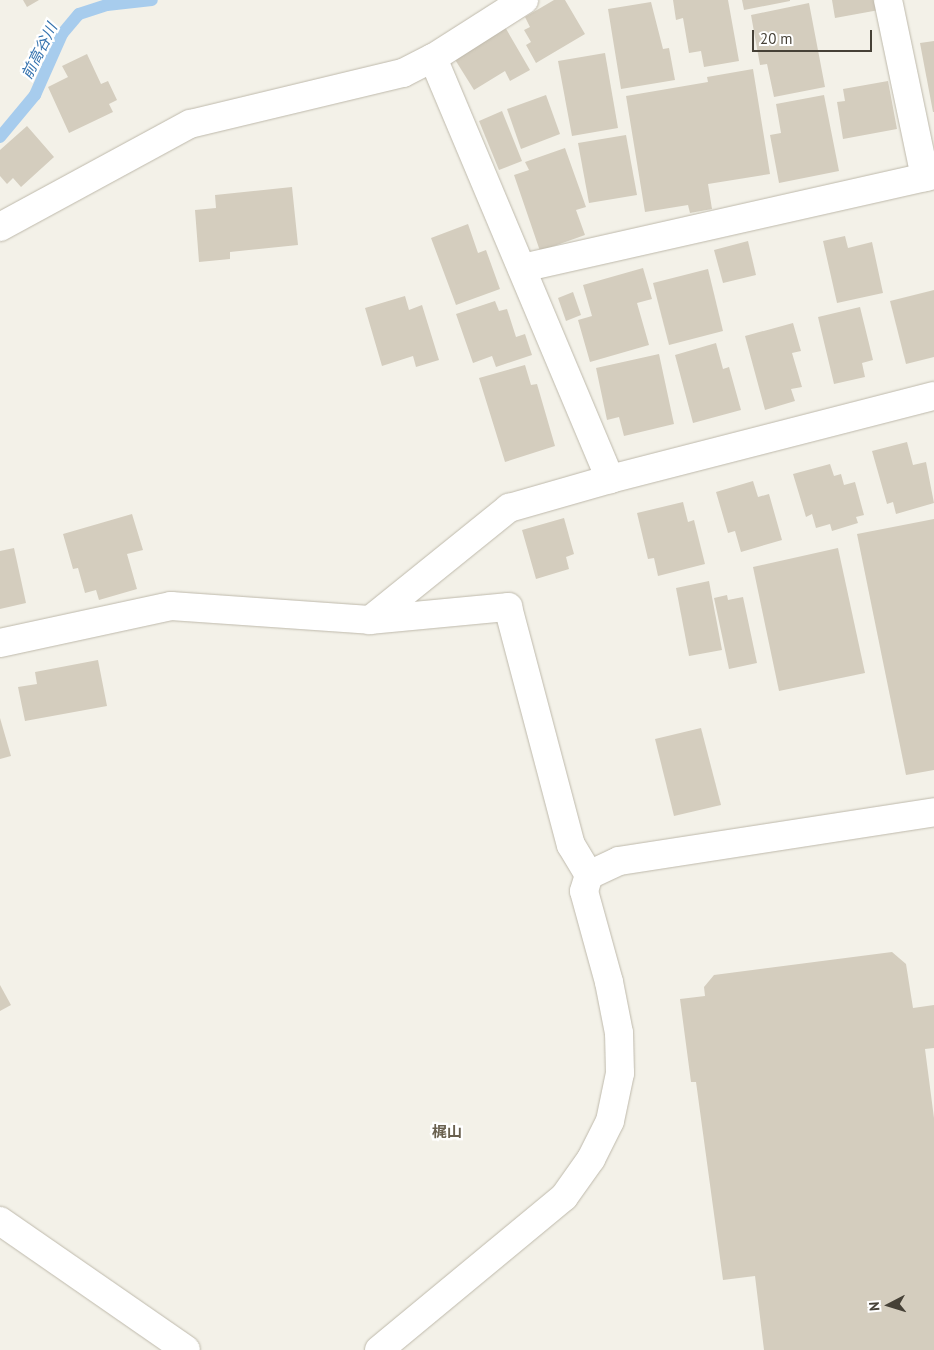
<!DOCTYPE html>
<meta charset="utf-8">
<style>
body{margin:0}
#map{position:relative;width:934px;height:1350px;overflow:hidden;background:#f3f1e8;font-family:"PT Sans","Noto Sans JP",sans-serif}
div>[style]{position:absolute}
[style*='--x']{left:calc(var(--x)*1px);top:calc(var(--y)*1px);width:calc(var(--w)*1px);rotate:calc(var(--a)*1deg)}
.stream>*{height:12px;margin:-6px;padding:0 6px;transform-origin:6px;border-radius:6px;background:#a7cced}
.building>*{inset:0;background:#d4cdbe}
.roads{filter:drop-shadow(0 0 1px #beb9ab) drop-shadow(0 0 1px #beb9ab)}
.minor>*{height:28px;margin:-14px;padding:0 14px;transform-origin:14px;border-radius:14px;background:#fff}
.tertiary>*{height:28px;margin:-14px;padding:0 14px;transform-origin:14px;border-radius:14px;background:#fff}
span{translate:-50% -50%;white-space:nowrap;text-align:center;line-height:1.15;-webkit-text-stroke:4.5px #fff;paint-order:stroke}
.water-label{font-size:15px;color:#3472ae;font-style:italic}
.neighbourhood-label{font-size:15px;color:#69604f;font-weight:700}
.north{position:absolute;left:864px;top:1280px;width:50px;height:50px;-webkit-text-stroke:4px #fff;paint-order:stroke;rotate:265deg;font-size:14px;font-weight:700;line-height:20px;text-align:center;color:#464137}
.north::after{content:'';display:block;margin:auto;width:18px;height:22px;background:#464137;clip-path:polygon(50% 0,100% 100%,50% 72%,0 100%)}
.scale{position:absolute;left:752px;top:30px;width:120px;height:22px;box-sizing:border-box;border:2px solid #464137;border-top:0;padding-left:6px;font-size:15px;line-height:18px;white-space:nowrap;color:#464137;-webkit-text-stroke:4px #fff;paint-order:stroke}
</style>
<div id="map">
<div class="stream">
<i style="--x:0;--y:137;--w:55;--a:-50.2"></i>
<i style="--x:35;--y:95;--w:67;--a:-66.1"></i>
<i style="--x:62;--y:34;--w:26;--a:-50"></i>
<i style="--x:79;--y:14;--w:29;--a:-18"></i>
<i style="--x:107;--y:5;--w:45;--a:-6.3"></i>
</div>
<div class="building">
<i style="clip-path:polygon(23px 0,39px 0,27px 7px)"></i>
<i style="clip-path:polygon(554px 0,565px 0,585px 34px,536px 63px,526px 45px,531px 42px,524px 30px,530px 27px,525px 17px)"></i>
<i style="clip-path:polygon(673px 0,728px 0,739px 61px,704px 67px,701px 51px,689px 53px,683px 18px,676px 20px)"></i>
<i style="clip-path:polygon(742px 0,790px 0,790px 1px,744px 10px)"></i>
<i style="clip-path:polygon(832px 0,878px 0,879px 10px,835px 18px)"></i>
<i style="clip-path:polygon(651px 2px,663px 49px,669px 48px,675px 80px,621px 89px,608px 9px)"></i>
<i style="clip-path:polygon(809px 3px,825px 87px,774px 97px,767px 64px,760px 65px,751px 15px)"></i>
<i style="clip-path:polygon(505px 27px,530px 70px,510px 81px,505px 71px,474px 90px,454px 58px)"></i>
<i style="clip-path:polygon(934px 41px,934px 112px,933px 112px,920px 43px)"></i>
<i style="clip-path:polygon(605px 53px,618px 128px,572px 136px,558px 61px)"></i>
<i style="clip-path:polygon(87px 54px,101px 84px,108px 81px,117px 100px,109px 104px,113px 112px,69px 133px,48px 87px,68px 77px,62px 66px)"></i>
<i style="clip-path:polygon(753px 69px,770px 174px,708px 184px,712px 209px,690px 213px,688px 205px,645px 212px,626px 96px,708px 82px,707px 77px)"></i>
<i style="clip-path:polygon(888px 81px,897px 129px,843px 139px,837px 102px,845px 101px,843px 89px)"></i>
<i style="clip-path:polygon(546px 95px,560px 134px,521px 149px,507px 109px)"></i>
<i style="clip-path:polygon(824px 95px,839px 171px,779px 183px,770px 135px,781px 133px,776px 104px)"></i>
<i style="clip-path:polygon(502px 111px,522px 161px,499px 170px,479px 121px)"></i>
<i style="clip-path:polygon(27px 126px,54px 157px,21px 187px,13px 178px,7px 184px,0 176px,0 150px)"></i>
<i style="clip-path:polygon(626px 135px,637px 195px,589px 203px,578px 143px)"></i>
<i style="clip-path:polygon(565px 148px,586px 207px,576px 210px,585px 235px,540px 251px,514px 175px,529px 170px,525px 162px)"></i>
<i style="clip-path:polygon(292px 187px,298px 245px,230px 252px,230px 259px,199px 262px,195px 210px,216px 208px,215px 195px)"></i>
<i style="clip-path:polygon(468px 224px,478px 253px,486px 250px,500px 289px,456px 305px,431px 238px)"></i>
<i style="clip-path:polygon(845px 236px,848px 248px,872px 242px,883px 293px,837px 303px,823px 241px)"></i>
<i style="clip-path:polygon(748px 241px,756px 275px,723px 283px,714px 250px)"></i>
<i style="clip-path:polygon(643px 268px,652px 299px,637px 303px,649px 345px,590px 362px,578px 320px,592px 316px,583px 285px)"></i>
<i style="clip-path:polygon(708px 269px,723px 331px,669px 345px,653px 283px)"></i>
<i style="clip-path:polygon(934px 290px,934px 357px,906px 364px,890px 301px)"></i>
<i style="clip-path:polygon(573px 292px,581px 315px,566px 321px,558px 298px)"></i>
<i style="clip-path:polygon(405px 296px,409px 310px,422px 305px,439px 360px,416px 367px,413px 356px,382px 366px,365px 308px)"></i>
<i style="clip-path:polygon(495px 301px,499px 311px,507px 309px,516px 337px,525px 334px,532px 355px,496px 367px,492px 356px,473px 363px,456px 314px)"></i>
<i style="clip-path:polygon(860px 307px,873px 360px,862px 363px,865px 377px,834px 384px,818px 317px)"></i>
<i style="clip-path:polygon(793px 323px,801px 351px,792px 353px,802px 387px,791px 389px,795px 401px,765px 410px,745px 336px)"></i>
<i style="clip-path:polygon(716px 343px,723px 369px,729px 367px,741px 410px,693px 423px,675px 355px)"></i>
<i style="clip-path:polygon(659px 354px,674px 424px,624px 436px,619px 417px,607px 420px,596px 368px)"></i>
<i style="clip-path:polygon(525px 365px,531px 385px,537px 384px,555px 446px,505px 462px,479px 378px)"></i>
<i style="clip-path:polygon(907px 442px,913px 465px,926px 462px,934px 503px,896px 514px,893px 502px,887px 504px,872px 451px)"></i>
<i style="clip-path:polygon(830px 464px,834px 476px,841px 474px,844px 485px,855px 482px,864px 515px,856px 517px,858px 523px,832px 531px,830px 524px,816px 528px,812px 514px,806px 517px,793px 474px)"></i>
<i style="clip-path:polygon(753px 481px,758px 497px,769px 494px,782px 540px,741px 552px,735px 531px,728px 533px,716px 492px)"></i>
<i style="clip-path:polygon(683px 502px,688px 522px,694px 520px,705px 564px,658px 576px,654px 558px,648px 559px,637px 513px)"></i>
<i style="clip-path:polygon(132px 514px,143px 550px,127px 554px,137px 589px,99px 600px,96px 590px,85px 593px,78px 568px,73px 569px,63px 534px)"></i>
<i style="clip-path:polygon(564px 518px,574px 554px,566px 557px,569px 569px,536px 579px,522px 530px)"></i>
<i style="clip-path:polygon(934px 519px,934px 770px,906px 775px,857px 534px)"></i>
<i style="clip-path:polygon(14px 548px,26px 603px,0 609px,0 551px)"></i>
<i style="clip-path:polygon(838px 548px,865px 673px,779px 691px,753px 567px)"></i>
<i style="clip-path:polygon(709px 581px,722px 650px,689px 656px,676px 588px)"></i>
<i style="clip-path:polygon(727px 595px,728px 600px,743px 597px,757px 663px,729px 669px,714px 598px)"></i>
<i style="clip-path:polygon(98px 660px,107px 706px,25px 721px,18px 687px,37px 684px,35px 672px)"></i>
<i style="clip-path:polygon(0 718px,11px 756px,0 759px)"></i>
<i style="clip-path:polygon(701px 728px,721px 805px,674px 816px,655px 739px)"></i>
<i style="clip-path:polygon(892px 952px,906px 964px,913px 1008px,934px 1005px,934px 1048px,925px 1049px,934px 1118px,934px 1350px,764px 1350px,755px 1276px,723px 1280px,696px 1082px,691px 1082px,680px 999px,705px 996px,704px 987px,714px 975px)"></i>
<i style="clip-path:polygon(0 985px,11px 1005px,0 1011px)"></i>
</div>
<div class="roads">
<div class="minor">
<i style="--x:888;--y:0;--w:181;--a:78.2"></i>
<i style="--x:433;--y:58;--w:457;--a:67.2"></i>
<i style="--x:610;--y:479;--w:334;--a:-14.4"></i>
<i style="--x:0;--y:227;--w:216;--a:-28.5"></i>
<i style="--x:190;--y:124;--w:219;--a:-13.5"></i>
<i style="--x:403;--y:73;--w:34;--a:-27"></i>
<i style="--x:433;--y:58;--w:108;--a:-32.5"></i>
<i style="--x:522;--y:268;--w:422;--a:-12.7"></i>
<i style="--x:370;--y:620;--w:139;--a:-5.4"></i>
<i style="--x:508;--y:607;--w:246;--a:75.2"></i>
<i style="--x:571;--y:845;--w:35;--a:59"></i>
<i style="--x:0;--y:643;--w:175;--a:-12.2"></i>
<i style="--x:171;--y:606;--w:199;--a:4"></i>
<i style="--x:370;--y:620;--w:179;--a:-38.9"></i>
<i style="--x:509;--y:508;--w:105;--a:-16"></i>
</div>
<div class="tertiary">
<i style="--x:0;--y:1221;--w:226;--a:34.7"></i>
<i style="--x:379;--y:1350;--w:240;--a:-39.6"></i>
<i style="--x:564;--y:1197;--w:47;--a:-54.6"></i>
<i style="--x:591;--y:1159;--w:42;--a:-63.4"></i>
<i style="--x:610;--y:1121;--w:49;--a:-78.2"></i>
<i style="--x:620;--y:1073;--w:40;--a:-91.4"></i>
<i style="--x:619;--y:1033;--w:52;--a:-101.1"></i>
<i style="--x:609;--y:982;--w:94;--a:-105.4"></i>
<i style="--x:584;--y:891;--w:17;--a:-73"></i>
<i style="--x:589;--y:875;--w:33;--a:-25"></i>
<i style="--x:619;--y:861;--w:319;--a:-8.8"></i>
</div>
</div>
<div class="water-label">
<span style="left:39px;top:51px;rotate:-63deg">前高谷川</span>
</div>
<div class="neighbourhood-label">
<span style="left:447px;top:1132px">梶山</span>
</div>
<div class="north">N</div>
<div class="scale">20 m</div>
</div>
